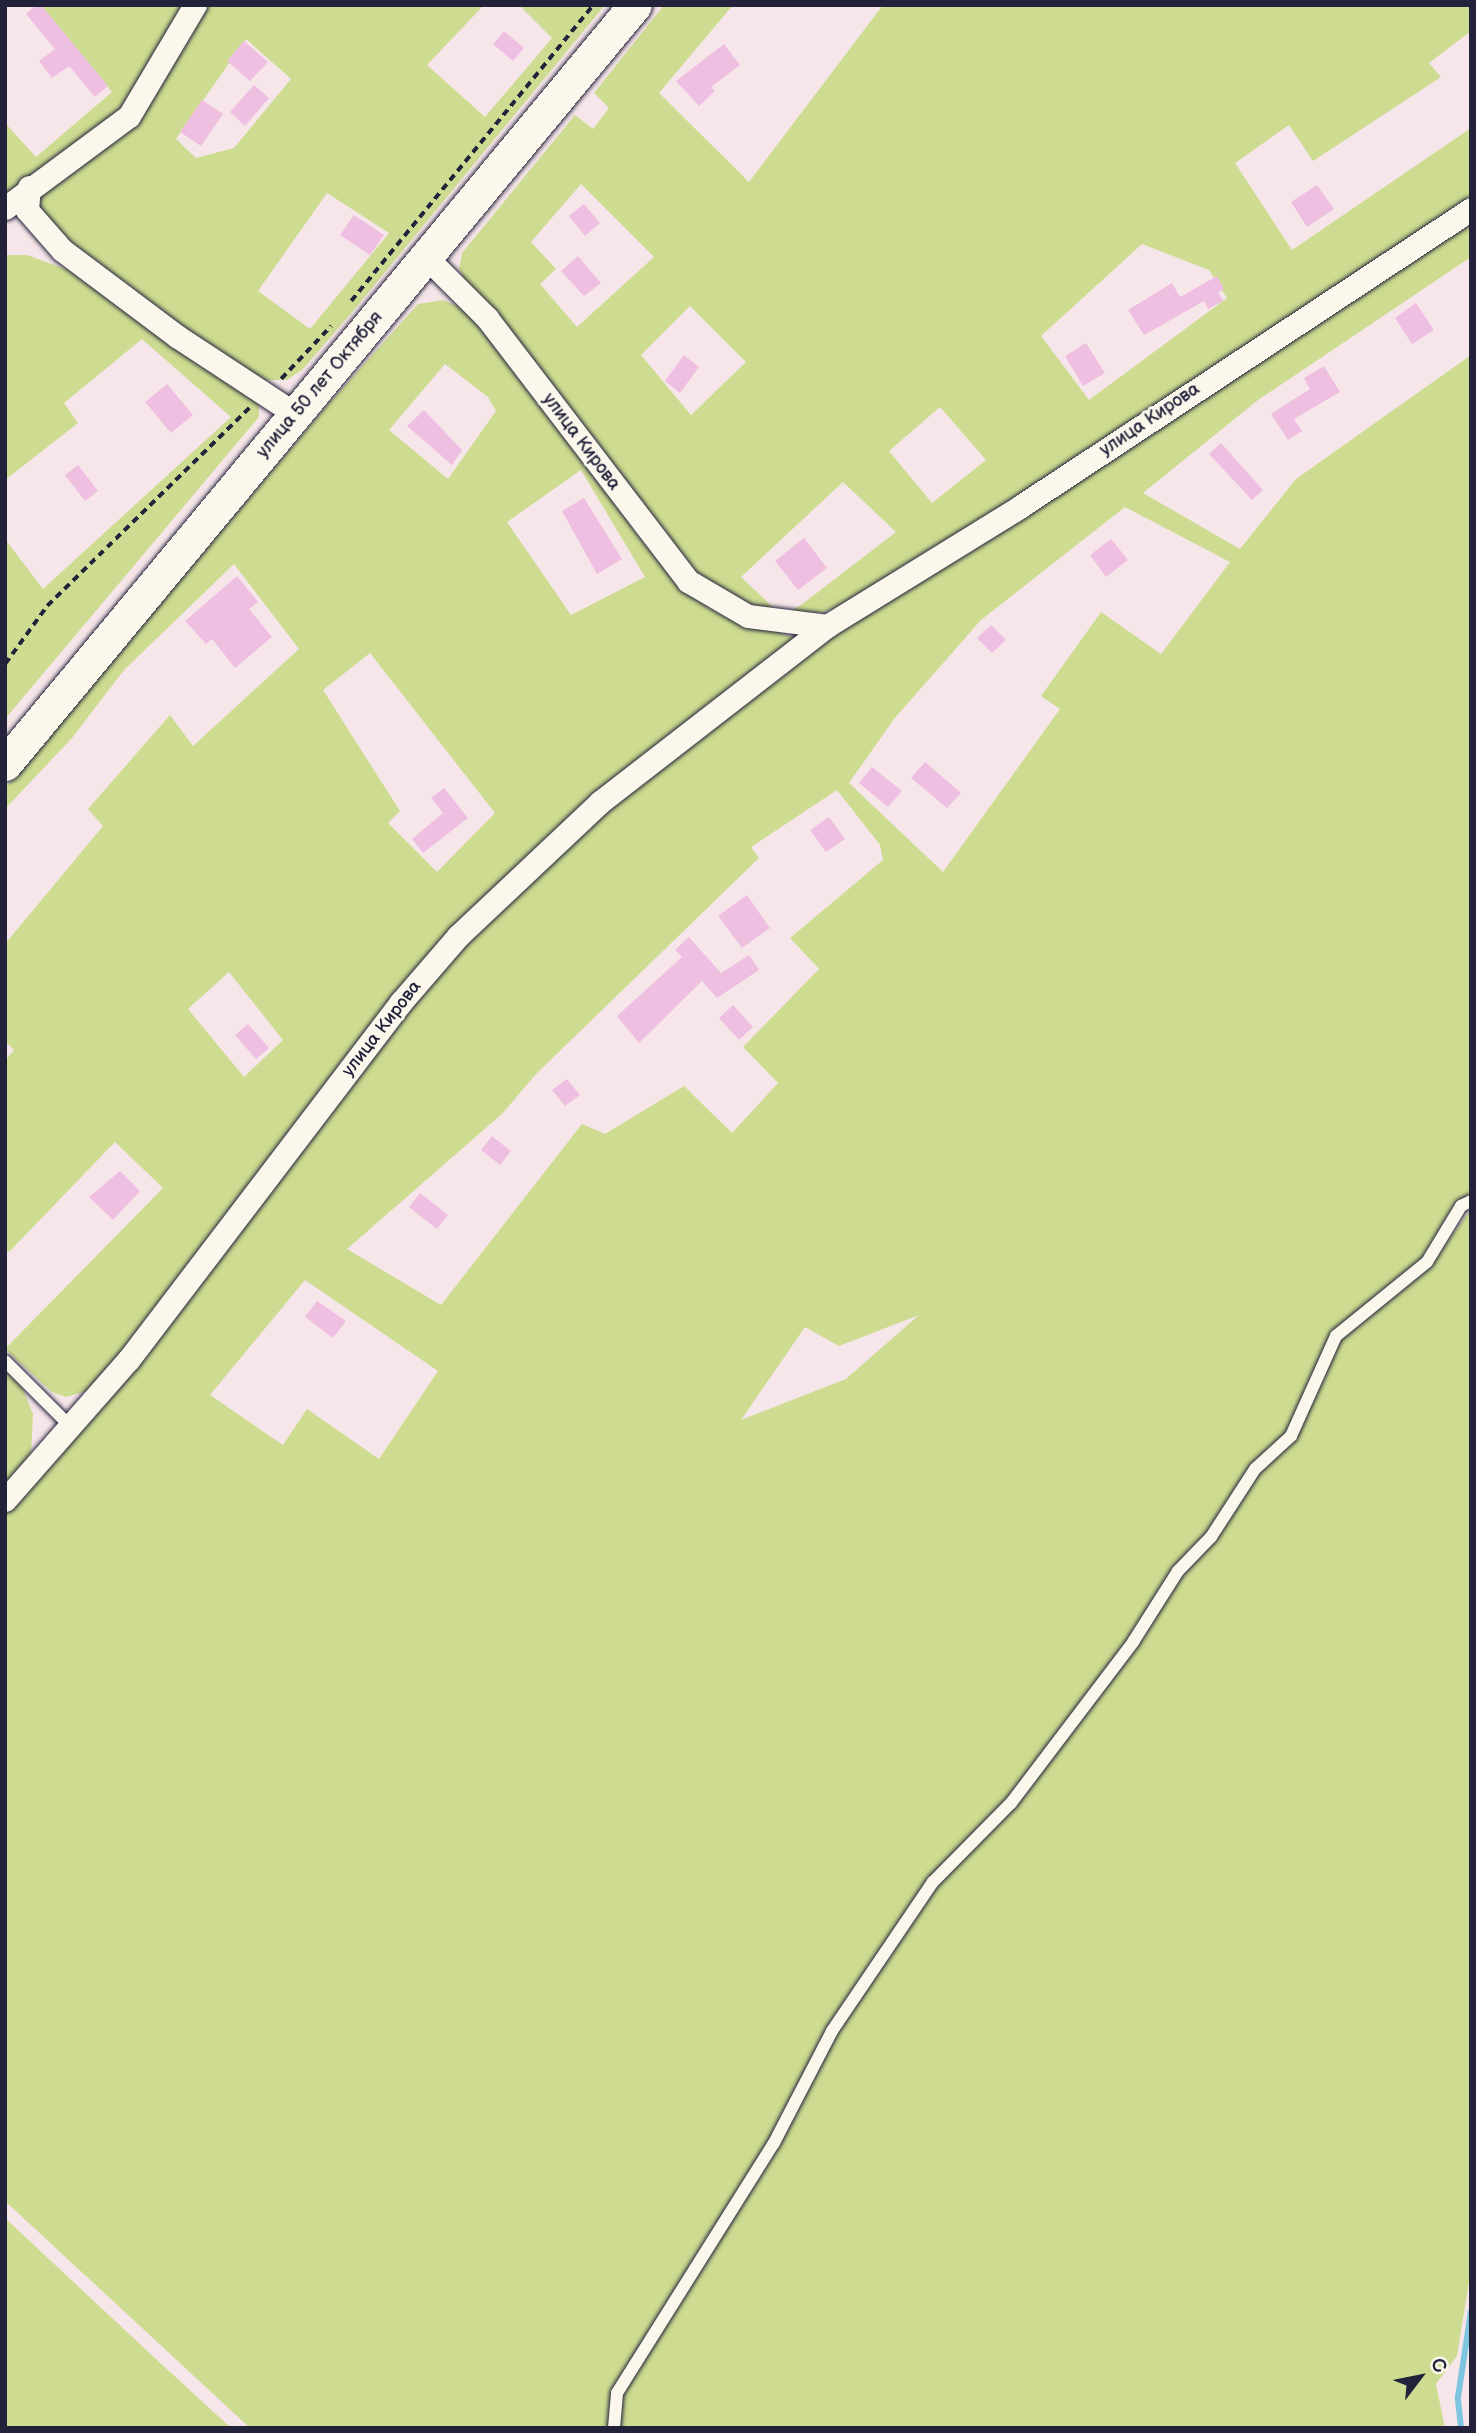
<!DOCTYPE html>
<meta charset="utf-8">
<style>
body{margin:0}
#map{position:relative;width:1476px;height:2433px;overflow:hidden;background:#f7e6e9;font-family:"Balsamiq Sans",sans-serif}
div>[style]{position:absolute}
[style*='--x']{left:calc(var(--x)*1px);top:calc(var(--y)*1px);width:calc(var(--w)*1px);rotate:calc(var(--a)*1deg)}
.green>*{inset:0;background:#cddc90}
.stream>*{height:6px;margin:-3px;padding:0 3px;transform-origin:3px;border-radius:3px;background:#7ec6df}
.building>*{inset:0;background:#efbfe1}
.path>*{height:3.5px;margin-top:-1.75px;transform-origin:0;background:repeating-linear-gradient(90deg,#22223b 0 7px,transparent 0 12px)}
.roads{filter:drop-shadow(0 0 2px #22223b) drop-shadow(0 0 2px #22223b)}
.service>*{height:12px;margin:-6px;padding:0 6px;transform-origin:6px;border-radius:6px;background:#fbf7ec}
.minor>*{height:23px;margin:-11.5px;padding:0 11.5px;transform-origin:11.5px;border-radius:11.5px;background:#fbf7ec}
.secondary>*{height:33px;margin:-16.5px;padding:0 16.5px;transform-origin:16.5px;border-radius:16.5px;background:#fbf7ec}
span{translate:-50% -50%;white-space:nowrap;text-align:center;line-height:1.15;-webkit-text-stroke:6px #fbf7ec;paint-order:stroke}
.street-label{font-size:18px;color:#22223b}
.frame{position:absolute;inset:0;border:7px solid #22223b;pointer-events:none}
.north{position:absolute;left:1385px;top:2342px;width:70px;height:70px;-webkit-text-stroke:5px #fbf7ec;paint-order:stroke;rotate:58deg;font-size:19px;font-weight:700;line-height:28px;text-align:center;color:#22223b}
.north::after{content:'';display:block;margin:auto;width:24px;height:32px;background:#22223b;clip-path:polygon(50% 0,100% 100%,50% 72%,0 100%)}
</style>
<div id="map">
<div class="green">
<i style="clip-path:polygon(41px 5px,189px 5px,125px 113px,5px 199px,5px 123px,36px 157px,112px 92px)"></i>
<i style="clip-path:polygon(evenodd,200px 5px,484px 5px,427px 65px,485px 117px,552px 38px,519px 5px,605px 5px,353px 311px,303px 369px,287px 380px,265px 380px,231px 366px,41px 220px,35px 190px,132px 119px,200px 5px,246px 39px,291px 79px,234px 148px,196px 158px,176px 139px,246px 39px,200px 5px,327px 193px,389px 233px,310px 329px,258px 291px,327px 193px)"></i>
<i style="clip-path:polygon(evenodd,664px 5px,733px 5px,659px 93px,749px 182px,883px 5px,1471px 5px,1471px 31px,1429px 63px,1441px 77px,1313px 161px,1289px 125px,1235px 163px,1292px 250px,1471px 128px,1471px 200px,855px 603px,808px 616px,763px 617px,690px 576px,470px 290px,459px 269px,462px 253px,575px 115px,593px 129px,609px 108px,594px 93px,664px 5px,581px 184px,654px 257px,577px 327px,540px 284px,556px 269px,531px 242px,581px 184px,664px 5px,1142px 244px,1209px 270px,1227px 298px,1089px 400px,1041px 336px,1142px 244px,664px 5px,690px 306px,746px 362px,691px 415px,641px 355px,690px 306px,664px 5px,940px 407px,986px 460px,932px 503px,889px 451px,940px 407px,664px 5px,843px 482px,896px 532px,801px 605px,790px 611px,776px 610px,741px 577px,843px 482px)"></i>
<i style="clip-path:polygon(evenodd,1471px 218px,1471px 257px,1258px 400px,1143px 493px,1240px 549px,1296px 479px,1471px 355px,1471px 1194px,1455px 1203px,1422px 1258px,1439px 1253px,1471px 1209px,1471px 2269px,1457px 2356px,1436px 2384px,1445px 2428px,250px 2428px,5px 2201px,5px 1511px,408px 1008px,508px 899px,602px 809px,812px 646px,1471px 218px,1125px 507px,1230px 562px,1161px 654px,1101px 612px,1041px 696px,1060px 709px,943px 872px,849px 783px,894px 719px,981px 620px,1125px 507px,1471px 218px,837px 790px,880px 845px,883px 860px,790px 938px,819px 969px,743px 1047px,778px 1083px,732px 1133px,684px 1086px,605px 1134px,582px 1124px,441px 1305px,347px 1249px,503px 1113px,536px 1074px,759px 858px,751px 847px,837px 790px,1471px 218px,305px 1280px,438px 1371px,379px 1459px,307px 1409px,283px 1445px,210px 1395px,305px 1280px,1471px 218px,919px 1315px,846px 1379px,741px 1420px,805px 1327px,839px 1346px,919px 1315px)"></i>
<i style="clip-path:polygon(5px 255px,27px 255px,68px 270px,259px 403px,259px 417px,5px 719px,5px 539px,43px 589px,231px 417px,142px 339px,64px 403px,78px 423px,5px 480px)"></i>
<i style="clip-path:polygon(evenodd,443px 300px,463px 308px,548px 409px,638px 536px,683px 588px,717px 613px,803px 640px,567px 821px,91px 1390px,66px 1397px,52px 1392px,5px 1349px,163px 1188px,115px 1142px,9px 1252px,5px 1249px,5px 1061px,14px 1050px,5px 1041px,5px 944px,103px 826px,88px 809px,170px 715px,193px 746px,299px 649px,234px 564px,124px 670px,72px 738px,5px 809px,5px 788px,331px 401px,418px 304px,443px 300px,445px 364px,488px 397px,496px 411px,448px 479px,389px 430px,445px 364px,443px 300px,581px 470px,645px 577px,571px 615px,507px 522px,581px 470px,443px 300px,370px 653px,495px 813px,437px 872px,388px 823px,400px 811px,323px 690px,370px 653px,443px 300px,229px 972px,283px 1040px,244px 1077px,188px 1009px,229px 972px)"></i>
<i style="clip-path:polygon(5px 1371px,22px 1387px,33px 1414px,31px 1454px,5px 1491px)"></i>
<i style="clip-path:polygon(5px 2218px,157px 2360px,231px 2428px,5px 2428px)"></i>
</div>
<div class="stream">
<i style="--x:1461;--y:2428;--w:31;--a:-96"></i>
<i style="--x:1458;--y:2397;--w:87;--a:-81.4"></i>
</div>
<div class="building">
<i style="clip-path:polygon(36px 5px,41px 5px,108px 86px,95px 97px,69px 66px,52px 78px,39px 61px,55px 49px,26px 14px)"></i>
<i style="clip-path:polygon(504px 31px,524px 48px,513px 61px,493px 44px)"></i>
<i style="clip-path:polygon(244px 41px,268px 62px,250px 81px,227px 61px)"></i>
<i style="clip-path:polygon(724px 44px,740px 65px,711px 87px,715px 91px,699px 106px,676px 81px)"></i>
<i style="clip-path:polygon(254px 85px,269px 98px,245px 126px,230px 112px)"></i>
<i style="clip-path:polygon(202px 100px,223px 114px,201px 146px,180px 132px)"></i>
<i style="clip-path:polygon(1317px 185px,1334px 209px,1307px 227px,1291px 202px)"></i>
<i style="clip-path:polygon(584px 204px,600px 223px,585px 236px,569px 216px)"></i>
<i style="clip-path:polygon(354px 215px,384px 235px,370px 255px,340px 235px)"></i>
<i style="clip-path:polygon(578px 256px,601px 283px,584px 296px,561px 271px)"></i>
<i style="clip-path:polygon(1217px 276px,1224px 289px,1218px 292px,1223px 301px,1208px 309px,1204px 301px,1144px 335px,1128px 310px,1172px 283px,1180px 297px)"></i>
<i style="clip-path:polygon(1416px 303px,1434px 330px,1412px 344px,1395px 318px)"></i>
<i style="clip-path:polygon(1086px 343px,1105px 373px,1083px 386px,1065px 356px)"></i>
<i style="clip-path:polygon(684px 355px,699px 367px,680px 393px,665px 381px)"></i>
<i style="clip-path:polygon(1324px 366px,1340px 392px,1294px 419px,1302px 431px,1288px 440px,1271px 414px,1310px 389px,1304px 378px)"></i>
<i style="clip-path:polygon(167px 384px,193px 415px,171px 433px,145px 402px)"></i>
<i style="clip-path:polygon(424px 410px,462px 450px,452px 465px,407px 426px)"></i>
<i style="clip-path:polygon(1221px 443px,1263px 490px,1252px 500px,1209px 454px)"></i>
<i style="clip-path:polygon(78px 465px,98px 491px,85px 501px,65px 475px)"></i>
<i style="clip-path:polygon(584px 498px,622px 559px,597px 574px,562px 511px)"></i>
<i style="clip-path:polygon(804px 538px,827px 568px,798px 590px,775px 561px)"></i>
<i style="clip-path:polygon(1111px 539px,1128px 560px,1106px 577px,1090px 555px)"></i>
<i style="clip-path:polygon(237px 576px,258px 602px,249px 609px,272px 637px,235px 668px,212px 639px,206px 644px,185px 621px)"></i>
<i style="clip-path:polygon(991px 625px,1006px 640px,992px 653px,977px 638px)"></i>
<i style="clip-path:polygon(925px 762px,961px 793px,947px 808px,911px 778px)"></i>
<i style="clip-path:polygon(872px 767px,902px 791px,888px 807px,859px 783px)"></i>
<i style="clip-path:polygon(444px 788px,468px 818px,423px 853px,412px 839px,443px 813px,431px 798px)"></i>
<i style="clip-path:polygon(829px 817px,845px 839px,826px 852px,810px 830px)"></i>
<i style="clip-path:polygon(747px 895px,770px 928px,742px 948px,718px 916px)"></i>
<i style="clip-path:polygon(689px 937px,721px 973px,749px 955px,759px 970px,717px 998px,702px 981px,639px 1043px,617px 1016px,682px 957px,675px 950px)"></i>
<i style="clip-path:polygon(733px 1005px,753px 1027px,739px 1040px,719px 1018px)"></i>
<i style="clip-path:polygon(248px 1024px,269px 1048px,256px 1059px,235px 1035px)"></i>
<i style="clip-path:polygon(567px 1079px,580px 1095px,565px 1106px,552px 1090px)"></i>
<i style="clip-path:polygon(492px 1136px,511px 1151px,500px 1165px,481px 1150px)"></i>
<i style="clip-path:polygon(120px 1171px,140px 1191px,113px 1220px,89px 1197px)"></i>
<i style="clip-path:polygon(420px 1193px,448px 1215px,437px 1229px,409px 1207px)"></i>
<i style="clip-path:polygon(317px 1301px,346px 1321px,333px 1338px,305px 1317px)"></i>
</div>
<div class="path">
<i style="--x:351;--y:301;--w:382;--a:-50.7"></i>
<i style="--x:281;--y:379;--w:73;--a:-46.7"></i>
<i style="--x:5;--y:664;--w:72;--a:-54.1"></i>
<i style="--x:47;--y:606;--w:283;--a:-44.4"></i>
</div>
<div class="roads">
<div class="service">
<i style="--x:5;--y:1361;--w:91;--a:45"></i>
<i style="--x:614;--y:2428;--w:35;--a:-85"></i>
<i style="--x:617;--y:2393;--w:295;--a:-57.9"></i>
<i style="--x:774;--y:2143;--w:126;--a:-62.6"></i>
<i style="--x:832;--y:2031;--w:180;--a:-55.9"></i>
<i style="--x:933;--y:1882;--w:111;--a:-45.4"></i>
<i style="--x:1011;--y:1803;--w:202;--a:-52.8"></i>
<i style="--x:1133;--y:1642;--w:84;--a:-57.6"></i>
<i style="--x:1178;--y:1571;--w:47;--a:-45.9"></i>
<i style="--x:1211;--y:1537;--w:81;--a:-57.1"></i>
<i style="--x:1255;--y:1469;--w:49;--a:-42.5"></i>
<i style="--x:1291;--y:1436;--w:110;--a:-65.8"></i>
<i style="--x:1336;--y:1336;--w:117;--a:-39.1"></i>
<i style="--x:1427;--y:1262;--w:66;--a:-58.7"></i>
<i style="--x:1461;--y:1206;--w:11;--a:-27"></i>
</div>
<div class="minor">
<i style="--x:29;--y:187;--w:23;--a:95"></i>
<i style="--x:27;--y:210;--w:53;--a:48.8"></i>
<i style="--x:62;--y:250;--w:145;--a:36.9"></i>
<i style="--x:178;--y:337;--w:140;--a:33.3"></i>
<i style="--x:5;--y:208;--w:154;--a:-36.6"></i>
<i style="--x:129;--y:116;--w:129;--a:-59.3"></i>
<i style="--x:427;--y:258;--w:85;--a:45"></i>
<i style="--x:487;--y:318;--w:331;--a:52.6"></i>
<i style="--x:688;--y:581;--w:69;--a:30.3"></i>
<i style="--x:748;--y:616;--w:80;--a:7.2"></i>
<i style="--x:827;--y:626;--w:228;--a:-31.7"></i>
<i style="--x:1021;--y:506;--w:539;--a:-33.42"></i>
<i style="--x:5;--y:1500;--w:188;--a:-48.7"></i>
<i style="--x:129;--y:1359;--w:449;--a:-52.7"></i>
<i style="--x:401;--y:1002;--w:87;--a:-49.2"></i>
<i style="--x:458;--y:936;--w:195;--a:-43.3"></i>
<i style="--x:600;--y:802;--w:287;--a:-37.8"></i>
</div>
<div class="secondary">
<i style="--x:5;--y:764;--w:986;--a:-50.31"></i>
</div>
</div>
<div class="street-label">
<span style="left:320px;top:385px;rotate:-50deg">улица 50 лет Октября</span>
<span style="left:1150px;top:420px;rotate:-34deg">улица Кирова</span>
<span style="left:581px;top:442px;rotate:53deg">улица Кирова</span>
<span style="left:382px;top:1029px;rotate:-52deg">улица Кирова</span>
</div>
<div class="frame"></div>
<div class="north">С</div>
</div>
